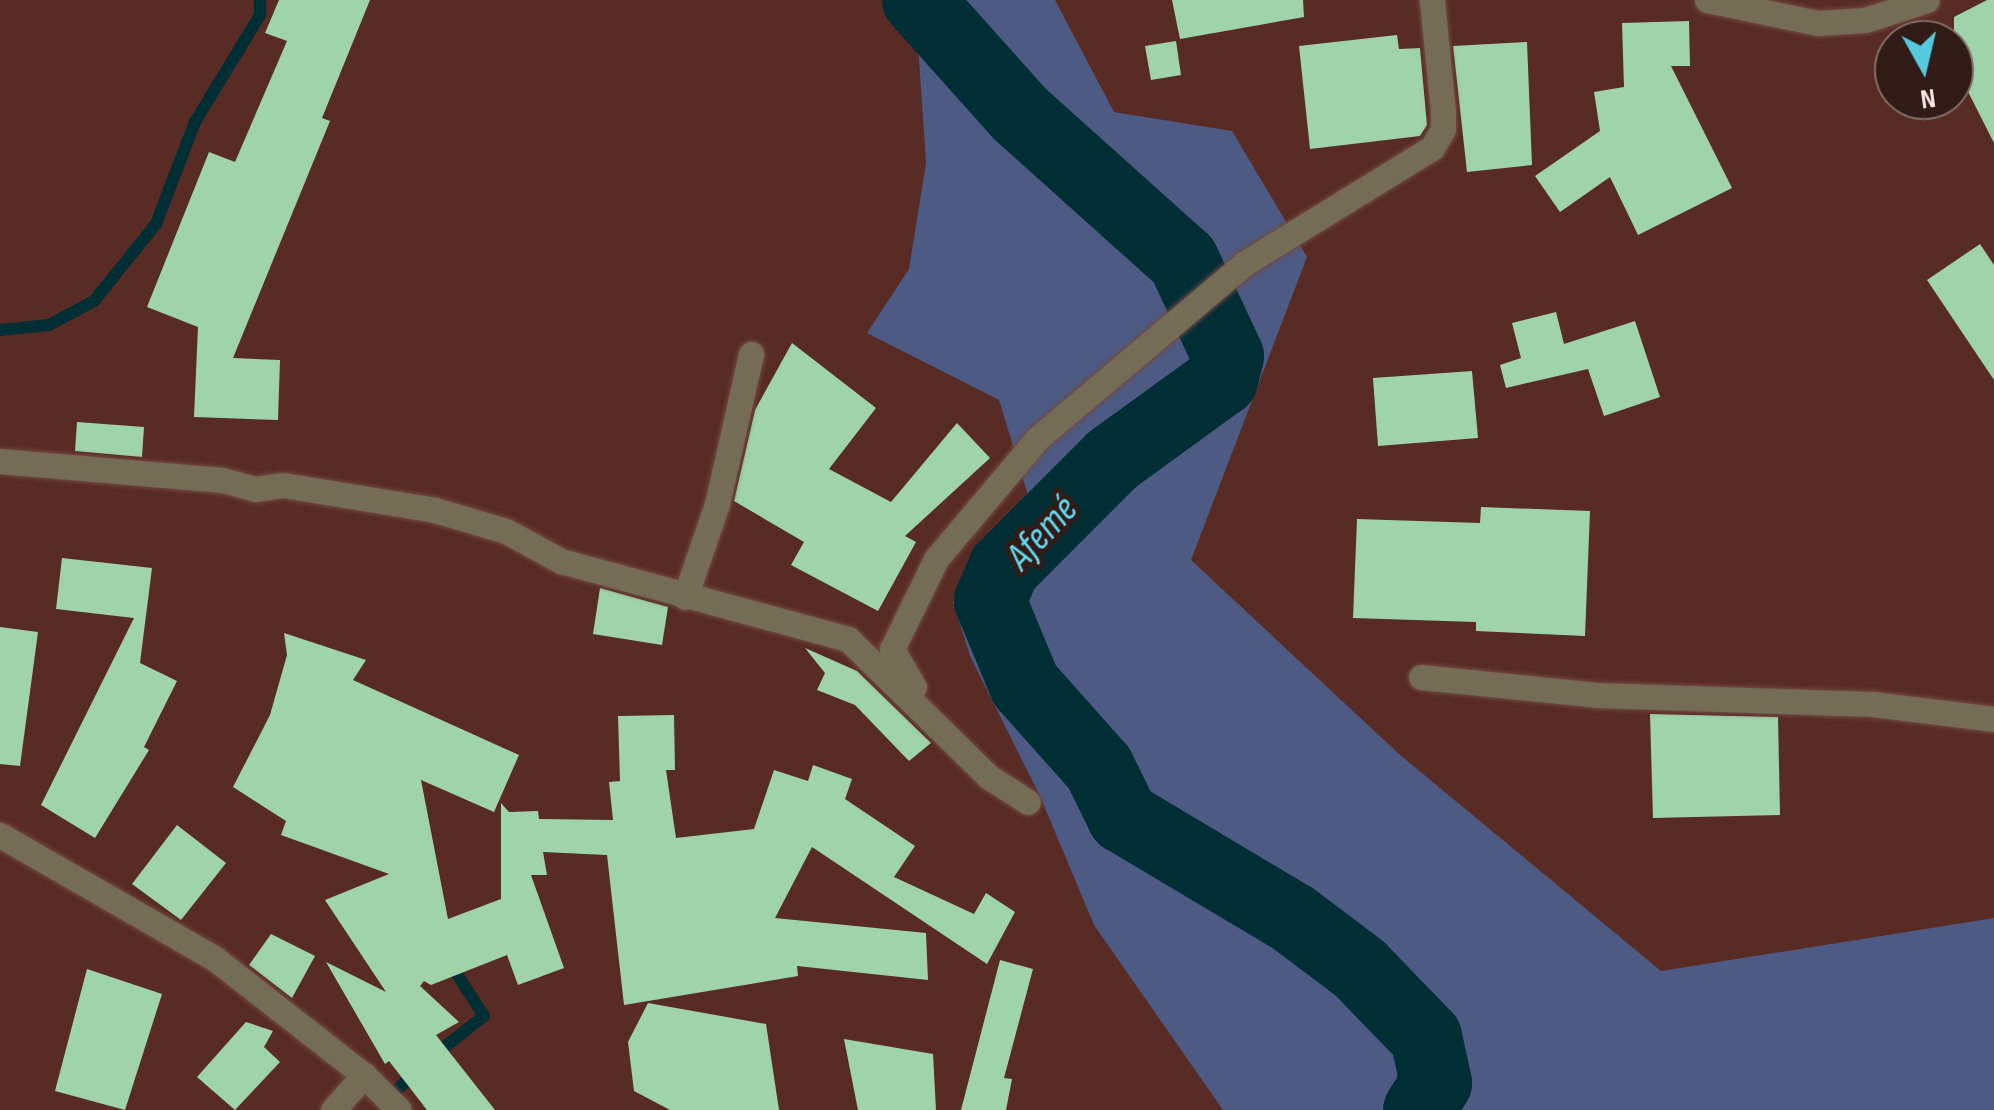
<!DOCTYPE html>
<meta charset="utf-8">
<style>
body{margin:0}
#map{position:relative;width:1994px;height:1110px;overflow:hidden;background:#582b24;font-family:"Sofia Sans Condensed",sans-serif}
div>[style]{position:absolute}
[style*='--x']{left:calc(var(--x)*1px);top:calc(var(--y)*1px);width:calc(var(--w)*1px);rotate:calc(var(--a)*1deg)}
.green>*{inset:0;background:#4d5a83}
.stream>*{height:12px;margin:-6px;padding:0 6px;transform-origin:6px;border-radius:6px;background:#002e35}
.river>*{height:72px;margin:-36px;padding:0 36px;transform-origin:36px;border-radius:36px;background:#002e35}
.building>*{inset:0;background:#9fd4aa}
.roads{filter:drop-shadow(0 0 2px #724a43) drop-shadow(0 0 2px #724a43)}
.street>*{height:25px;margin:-12.5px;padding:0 12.5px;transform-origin:12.5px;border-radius:12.5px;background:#746c55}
span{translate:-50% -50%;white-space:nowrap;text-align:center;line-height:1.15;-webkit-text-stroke:10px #301b17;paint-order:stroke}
.water-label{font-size:40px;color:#5fd7ec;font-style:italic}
.north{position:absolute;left:1874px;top:20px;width:100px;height:100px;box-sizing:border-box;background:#301b17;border:2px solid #826e6a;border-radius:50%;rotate:172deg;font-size:28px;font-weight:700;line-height:40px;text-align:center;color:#fceae7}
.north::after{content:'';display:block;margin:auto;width:35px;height:45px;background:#54cade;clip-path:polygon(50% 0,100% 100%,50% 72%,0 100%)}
</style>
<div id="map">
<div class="green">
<i style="clip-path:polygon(915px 0,1055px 0,1114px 112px,1232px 131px,1307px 257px,1191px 560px,1399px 754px,1661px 971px,1994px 918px,1994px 1110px,1223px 1110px,1094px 925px,1040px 796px,970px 656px,953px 602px,1028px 495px,999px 400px,867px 333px,909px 269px,926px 163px)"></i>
</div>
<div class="stream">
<i style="--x:0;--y:330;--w:49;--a:-5.8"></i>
<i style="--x:49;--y:325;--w:51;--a:-28.1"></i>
<i style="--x:94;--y:301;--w:99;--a:-51.2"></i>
<i style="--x:156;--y:224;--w:109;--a:-69.1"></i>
<i style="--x:195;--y:122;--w:125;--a:-58.7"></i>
<i style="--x:260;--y:15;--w:15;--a:-90"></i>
<i style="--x:432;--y:1057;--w:66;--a:-38.3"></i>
<i style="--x:484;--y:1016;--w:64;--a:-122.9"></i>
<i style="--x:394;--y:1093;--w:33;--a:-45"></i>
</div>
<div class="river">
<i style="--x:918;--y:0;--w:153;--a:48.2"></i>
<i style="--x:1020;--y:114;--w:219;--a:41.9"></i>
<i style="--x:1183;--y:260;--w:106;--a:64.9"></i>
<i style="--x:1228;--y:356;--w:25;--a:104"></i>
<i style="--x:1222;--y:380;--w:136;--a:144"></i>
<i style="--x:1112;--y:460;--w:153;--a:135"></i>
<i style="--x:1004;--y:568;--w:36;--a:113"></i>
<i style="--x:990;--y:601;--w:91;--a:67.4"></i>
<i style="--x:1025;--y:685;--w:111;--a:48.3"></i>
<i style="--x:1099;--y:768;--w:55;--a:63.9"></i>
<i style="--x:1123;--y:817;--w:199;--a:30.8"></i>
<i style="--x:1294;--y:919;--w:83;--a:37.1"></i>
<i style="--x:1360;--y:969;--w:95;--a:45.9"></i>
<i style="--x:1426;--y:1037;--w:47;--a:77.7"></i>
<i style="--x:1436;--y:1083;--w:32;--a:122"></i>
</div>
<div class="building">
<i style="clip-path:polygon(279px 0,370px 0,322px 118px,330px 121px,233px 358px,280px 360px,278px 420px,194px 417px,198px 327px,147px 307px,209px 152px,235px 162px,287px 41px,265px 33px)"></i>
<i style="clip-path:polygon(1172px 0,1303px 0,1304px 17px,1180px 39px)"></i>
<i style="clip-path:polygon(1987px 0,1994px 0,1994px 143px,1954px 64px,1954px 17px)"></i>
<i style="clip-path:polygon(1689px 21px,1690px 66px,1671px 66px,1732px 188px,1638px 235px,1610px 177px,1560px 212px,1535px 176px,1600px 131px,1594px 92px,1624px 87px,1622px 23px)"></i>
<i style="clip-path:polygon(1397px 35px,1399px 49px,1420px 48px,1427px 125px,1420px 136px,1310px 149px,1299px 46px)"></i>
<i style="clip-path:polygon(1176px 41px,1181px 75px,1151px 80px,1145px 46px)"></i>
<i style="clip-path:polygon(1527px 42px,1532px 165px,1467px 172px,1453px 46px)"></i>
<i style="clip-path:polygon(1980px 244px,1994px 265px,1994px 380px,1927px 280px)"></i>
<i style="clip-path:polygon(1556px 312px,1564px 344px,1635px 321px,1660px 397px,1604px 416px,1588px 369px,1506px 388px,1500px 365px,1521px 358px,1512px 323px)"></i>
<i style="clip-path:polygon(792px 343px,876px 408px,829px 469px,891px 502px,957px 423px,990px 458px,905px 536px,916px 542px,878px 611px,791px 565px,804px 542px,734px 501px,755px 410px)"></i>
<i style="clip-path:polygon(1472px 371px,1478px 438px,1378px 446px,1373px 378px)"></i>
<i style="clip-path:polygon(77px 422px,144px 427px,142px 457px,75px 451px)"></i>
<i style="clip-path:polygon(1481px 507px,1590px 511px,1585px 636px,1476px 631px,1476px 622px,1353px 618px,1357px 519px,1480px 523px)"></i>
<i style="clip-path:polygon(62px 558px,152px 568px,140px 663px,177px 681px,144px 747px,149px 750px,95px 838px,41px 805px,134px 618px,56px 609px)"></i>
<i style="clip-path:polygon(600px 588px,668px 607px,662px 645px,593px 634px)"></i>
<i style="clip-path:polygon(0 627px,38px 632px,20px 766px,0 764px)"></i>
<i style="clip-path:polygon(284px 633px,366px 660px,353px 680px,519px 755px,494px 812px,421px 780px,448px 919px,501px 899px,501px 803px,509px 812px,538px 811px,539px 819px,613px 820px,609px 782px,620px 781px,618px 716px,674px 715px,675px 770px,666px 770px,676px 838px,754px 829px,774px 770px,808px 781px,813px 765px,852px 779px,845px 799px,915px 846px,894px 877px,974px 914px,986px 893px,1015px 912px,987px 964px,812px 847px,775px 918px,926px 933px,928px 980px,797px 966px,798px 976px,624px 1005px,607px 855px,543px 852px,547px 875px,531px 875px,564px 968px,518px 985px,507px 955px,431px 985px,424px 981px,420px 986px,459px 1022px,436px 1035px,495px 1110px,427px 1110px,389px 1061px,385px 1064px,326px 962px,386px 992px,325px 900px,389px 874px,281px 835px,286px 821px,233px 787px,270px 715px,287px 655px)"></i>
<i style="clip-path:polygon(805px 648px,857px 671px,931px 743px,909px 761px,855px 705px,817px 690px,825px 673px)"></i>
<i style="clip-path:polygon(1650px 714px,1778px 717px,1780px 815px,1653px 818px)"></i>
<i style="clip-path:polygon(177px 825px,226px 863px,181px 920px,132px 884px)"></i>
<i style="clip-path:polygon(271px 934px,315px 956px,292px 998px,249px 965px)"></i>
<i style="clip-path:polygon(1000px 960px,1033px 969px,1004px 1078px,1012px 1079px,1006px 1110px,961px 1110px)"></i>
<i style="clip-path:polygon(87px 969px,162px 994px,125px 1110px,55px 1091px)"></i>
<i style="clip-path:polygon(648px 1003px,766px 1024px,779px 1110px,670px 1110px,634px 1091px,628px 1042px)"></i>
<i style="clip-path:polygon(246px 1022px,273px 1031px,264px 1047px,280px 1062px,235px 1110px,197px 1077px)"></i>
<i style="clip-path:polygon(844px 1039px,933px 1054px,936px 1110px,858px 1110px)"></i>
</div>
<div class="roads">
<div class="street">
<i style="--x:1707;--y:0;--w:113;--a:11.7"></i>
<i style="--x:1818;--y:23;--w:47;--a:-3.7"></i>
<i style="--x:1865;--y:20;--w:65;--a:-17.9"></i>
<i style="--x:0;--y:461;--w:223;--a:4.9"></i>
<i style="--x:222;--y:480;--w:34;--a:15"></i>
<i style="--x:255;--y:489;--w:28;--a:-8"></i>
<i style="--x:283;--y:485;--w:154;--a:9.3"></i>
<i style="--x:435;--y:510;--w:74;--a:16.5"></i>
<i style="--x:506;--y:531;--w:63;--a:28.6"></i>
<i style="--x:561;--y:561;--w:297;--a:15.2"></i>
<i style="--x:848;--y:639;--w:197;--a:44.4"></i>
<i style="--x:989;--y:777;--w:46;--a:32.7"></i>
<i style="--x:685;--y:597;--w:98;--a:-71"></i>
<i style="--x:717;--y:504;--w:154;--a:-77.2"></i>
<i style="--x:1421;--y:677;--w:177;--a:5.8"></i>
<i style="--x:1597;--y:695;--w:275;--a:1.9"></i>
<i style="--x:1872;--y:704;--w:123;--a:7"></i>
<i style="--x:914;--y:687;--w:44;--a:-120.1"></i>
<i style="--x:892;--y:649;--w:100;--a:-63.9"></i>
<i style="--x:936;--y:559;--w:158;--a:-49.9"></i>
<i style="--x:1038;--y:438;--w:271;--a:-40.2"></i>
<i style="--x:1245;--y:263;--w:220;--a:-31.6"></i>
<i style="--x:1432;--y:148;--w:22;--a:-60"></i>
<i style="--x:1443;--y:129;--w:18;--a:-90"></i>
<i style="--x:1443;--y:111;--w:112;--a:-95.7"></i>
<i style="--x:0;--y:835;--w:247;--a:29.9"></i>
<i style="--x:214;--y:958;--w:190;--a:38"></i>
<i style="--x:364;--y:1075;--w:49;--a:45"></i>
<i style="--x:333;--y:1110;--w:47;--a:-48.5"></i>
</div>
</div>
<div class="water-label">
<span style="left:1042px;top:533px;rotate:-47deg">Afemé</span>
</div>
<div class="north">N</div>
</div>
